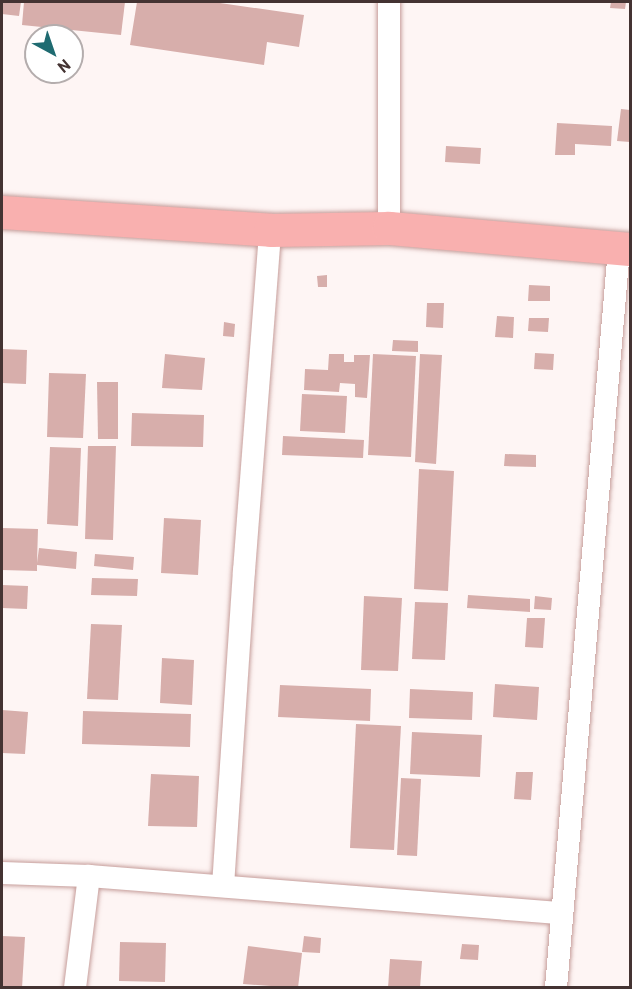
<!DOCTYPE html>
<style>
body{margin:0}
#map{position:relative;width:632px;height:989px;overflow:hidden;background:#fef5f4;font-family:Barlow,sans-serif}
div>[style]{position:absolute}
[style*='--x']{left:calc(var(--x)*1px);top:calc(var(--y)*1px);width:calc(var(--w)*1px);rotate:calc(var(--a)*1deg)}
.building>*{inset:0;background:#d7aeab}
.roads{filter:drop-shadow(0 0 2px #c69e9b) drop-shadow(0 0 2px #c69e9b)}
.street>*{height:22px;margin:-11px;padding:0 11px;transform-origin:11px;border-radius:11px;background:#fff}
.primary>*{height:33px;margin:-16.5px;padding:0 16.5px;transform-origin:16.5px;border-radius:16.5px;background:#f9b0af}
span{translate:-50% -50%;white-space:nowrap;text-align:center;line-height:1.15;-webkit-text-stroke:4.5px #fff;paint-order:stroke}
.frame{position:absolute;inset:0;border:3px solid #443332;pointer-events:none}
.north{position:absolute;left:24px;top:24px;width:60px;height:60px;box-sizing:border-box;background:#fff;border:2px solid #b4adad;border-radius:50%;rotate:140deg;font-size:16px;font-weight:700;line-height:24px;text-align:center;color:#443332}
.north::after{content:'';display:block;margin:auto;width:21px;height:27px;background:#1f6b71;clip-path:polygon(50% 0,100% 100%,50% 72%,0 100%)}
</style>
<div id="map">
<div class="building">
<i style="clip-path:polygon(2px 2px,21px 2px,19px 16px,2px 14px)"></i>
<i style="clip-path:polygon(24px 2px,125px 2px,121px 35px,22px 25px)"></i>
<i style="clip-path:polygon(137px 2px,213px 2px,304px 15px,299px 47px,267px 42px,264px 65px,130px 45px)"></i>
<i style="clip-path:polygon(611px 2px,626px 2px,625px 9px,610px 8px)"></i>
<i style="clip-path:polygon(621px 109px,630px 110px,630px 142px,617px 141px)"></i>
<i style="clip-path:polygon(557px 123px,612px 126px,611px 146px,575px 144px,575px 155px,555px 155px)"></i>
<i style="clip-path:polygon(446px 146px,481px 148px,480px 164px,445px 162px)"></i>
<i style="clip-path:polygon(327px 275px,327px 287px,318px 287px,317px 276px)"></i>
<i style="clip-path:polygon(529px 285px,550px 286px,550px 301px,528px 301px)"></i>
<i style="clip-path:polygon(427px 303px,444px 303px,443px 328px,426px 327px)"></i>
<i style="clip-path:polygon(497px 316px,514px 317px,513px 338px,495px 337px)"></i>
<i style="clip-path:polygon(529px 318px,549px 318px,548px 332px,528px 331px)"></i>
<i style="clip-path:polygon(224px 322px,235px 324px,234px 337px,223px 336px)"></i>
<i style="clip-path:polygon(393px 340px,418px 341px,418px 352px,392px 351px)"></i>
<i style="clip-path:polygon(2px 349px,27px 350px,26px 384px,2px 383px)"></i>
<i style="clip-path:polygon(535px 353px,554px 354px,553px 370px,534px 369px)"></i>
<i style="clip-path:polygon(165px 354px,205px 358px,202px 390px,162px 388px)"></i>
<i style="clip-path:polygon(329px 354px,344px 354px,344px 362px,354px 362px,354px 355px,370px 355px,367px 398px,355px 397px,355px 384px,340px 383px,339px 392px,304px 390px,305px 369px,328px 370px)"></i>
<i style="clip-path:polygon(373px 354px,416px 356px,411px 457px,368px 455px)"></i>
<i style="clip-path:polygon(420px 354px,442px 355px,436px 464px,415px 462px)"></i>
<i style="clip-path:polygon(49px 373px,86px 374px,83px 438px,47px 437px)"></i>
<i style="clip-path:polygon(97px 382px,118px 382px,118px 439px,98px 439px)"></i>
<i style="clip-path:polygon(302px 394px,347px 396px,345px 433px,300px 431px)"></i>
<i style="clip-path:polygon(132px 413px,204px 415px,203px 447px,131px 446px)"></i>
<i style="clip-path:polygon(283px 436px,364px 440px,363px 458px,282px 455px)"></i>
<i style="clip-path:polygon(88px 446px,116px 446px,113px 540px,85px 539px)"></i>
<i style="clip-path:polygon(50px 447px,81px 448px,78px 526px,47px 524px)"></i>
<i style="clip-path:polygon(505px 454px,536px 455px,536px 467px,504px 466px)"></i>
<i style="clip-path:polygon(419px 469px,454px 471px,448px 591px,414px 589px)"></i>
<i style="clip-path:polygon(164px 518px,201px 520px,198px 575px,161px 573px)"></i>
<i style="clip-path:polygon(2px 528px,38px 529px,37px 563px,39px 548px,77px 552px,76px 569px,37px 565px,37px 571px,2px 570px)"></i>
<i style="clip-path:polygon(95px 554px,134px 557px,133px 570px,94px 566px)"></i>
<i style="clip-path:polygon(92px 578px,138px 579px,137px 596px,91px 595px)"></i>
<i style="clip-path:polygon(2px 585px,28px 586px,27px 609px,2px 608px)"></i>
<i style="clip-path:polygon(468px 595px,530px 599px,530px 612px,467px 608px)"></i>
<i style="clip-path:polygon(364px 596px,402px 598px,398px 671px,361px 670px)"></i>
<i style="clip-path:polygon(535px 596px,552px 598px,551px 610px,534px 609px)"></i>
<i style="clip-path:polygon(415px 602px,448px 603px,445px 660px,412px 659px)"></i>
<i style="clip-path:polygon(527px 618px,545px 618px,543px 648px,525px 647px)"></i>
<i style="clip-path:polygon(91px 624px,122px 625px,118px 700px,87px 699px)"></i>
<i style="clip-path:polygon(162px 658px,194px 660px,192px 705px,160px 703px)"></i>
<i style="clip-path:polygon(495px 684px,539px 687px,537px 720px,493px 717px)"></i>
<i style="clip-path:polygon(280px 685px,371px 689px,370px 721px,278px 717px)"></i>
<i style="clip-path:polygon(410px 689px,473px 692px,472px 720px,409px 718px)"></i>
<i style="clip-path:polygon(2px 710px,28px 712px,25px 754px,2px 753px)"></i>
<i style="clip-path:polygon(83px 711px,191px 714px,190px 747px,82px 744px)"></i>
<i style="clip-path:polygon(356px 724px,401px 726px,394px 850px,350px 848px)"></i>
<i style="clip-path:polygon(412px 732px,482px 735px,480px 777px,410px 774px)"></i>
<i style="clip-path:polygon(516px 772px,533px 772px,531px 800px,514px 799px)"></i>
<i style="clip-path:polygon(151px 774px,199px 776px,197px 827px,148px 826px)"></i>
<i style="clip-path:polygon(401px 778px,421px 779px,417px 856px,397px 855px)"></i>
<i style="clip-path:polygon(2px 936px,25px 937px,22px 988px,2px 988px)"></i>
<i style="clip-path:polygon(304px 936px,321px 938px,320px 953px,302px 952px)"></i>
<i style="clip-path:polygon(120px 942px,166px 943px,165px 982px,119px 981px)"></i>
<i style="clip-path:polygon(462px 944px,479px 945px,478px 960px,460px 959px)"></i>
<i style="clip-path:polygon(248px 946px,302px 953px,298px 988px,243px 984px)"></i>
<i style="clip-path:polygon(390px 959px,422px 961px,420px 988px,388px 988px)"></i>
</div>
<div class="roads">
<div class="street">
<i style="--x:389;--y:228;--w:226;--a:-90"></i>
<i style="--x:2;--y:873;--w:87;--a:2"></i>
<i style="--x:89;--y:876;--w:474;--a:4.5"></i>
<i style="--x:223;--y:886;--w:316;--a:-86.2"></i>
<i style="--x:244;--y:571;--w:342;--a:-85.6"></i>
<i style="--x:75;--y:988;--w:113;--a:-82.9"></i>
<i style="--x:556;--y:988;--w:743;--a:-85.13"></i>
</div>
<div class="primary">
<i style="--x:2;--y:212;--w:269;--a:3.8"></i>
<i style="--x:270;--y:230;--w:119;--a:-1"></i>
<i style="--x:389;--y:228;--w:242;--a:5"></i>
</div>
</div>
<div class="frame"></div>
<div class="north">N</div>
</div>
